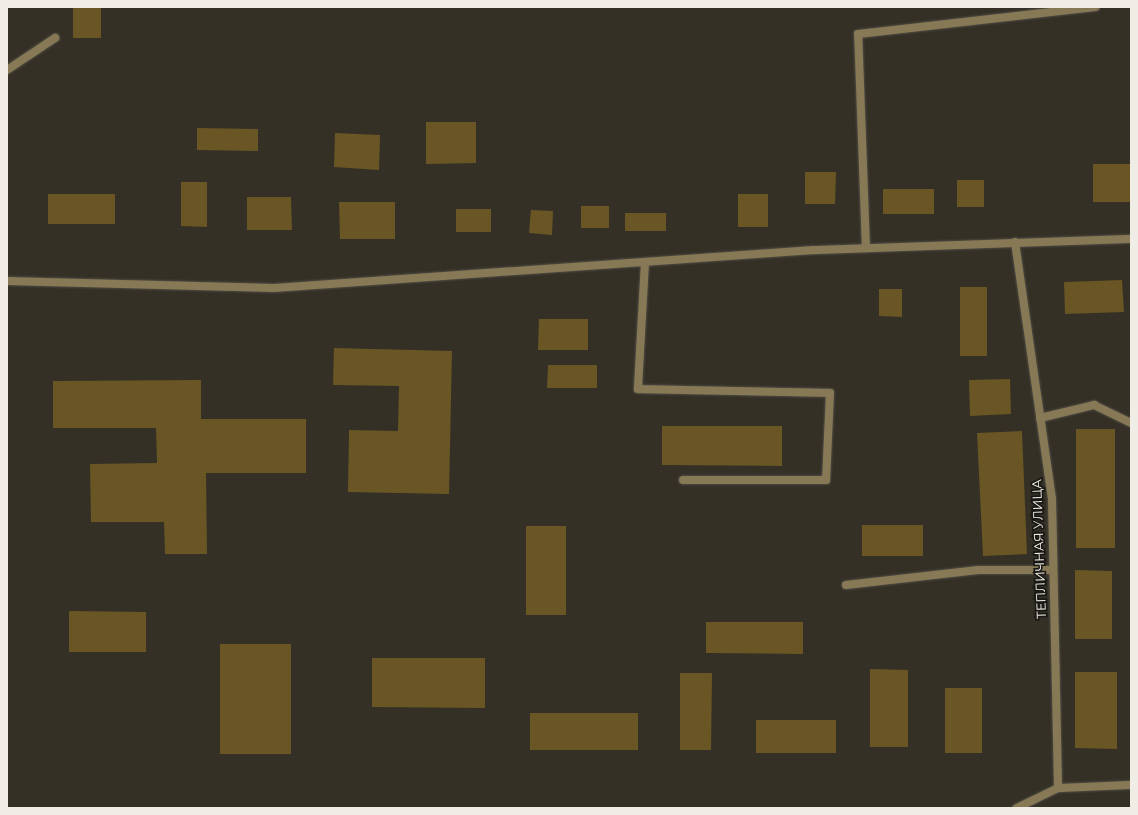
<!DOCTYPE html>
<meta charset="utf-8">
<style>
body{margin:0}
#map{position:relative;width:1138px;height:815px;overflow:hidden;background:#343026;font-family:Montserrat,sans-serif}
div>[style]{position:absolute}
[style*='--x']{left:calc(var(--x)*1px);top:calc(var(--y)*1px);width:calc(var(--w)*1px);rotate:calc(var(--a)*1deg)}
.building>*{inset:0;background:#695624}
.roads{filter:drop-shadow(0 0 1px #524e45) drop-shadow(0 0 1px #524e45)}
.lane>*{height:8px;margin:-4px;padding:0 4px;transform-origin:4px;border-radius:4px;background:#877955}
.street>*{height:8px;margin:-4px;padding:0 4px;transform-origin:4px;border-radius:4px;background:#877955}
span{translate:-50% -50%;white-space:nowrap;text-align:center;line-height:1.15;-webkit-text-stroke:3.5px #1a1814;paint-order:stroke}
.street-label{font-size:13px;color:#f0ede6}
.frame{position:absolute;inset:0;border:8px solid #f0ede6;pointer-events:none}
</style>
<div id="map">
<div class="building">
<i style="clip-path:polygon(73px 8px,101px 8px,101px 38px,73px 38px)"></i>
<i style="clip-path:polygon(426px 122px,476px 122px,476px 163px,426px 164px)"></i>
<i style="clip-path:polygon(197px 128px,258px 129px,258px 151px,197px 150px)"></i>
<i style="clip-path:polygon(335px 133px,380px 135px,379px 170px,334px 167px)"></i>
<i style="clip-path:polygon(1093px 164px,1131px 164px,1131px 202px,1093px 202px)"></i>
<i style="clip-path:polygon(805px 172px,836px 172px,835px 204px,805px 204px)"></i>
<i style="clip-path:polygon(957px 180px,984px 180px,984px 207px,957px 207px)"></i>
<i style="clip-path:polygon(181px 182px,207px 182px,207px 227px,181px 226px)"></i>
<i style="clip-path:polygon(883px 189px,934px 189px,934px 214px,883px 214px)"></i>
<i style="clip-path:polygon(48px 194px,115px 194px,115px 224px,48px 224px)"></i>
<i style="clip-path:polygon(738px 194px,768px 194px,768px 227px,738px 227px)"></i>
<i style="clip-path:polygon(247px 197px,291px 197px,292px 230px,247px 230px)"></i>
<i style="clip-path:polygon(339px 202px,395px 202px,395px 239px,340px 239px)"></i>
<i style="clip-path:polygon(581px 206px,609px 206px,609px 228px,581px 228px)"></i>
<i style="clip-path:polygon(456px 209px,491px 209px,491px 232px,456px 232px)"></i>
<i style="clip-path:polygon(531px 210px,553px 211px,552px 235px,529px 233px)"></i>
<i style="clip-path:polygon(625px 213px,666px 213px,666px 231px,625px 231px)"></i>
<i style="clip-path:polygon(1122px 280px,1124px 312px,1065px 314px,1064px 282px)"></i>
<i style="clip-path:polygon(960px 287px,987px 287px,987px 356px,960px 356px)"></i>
<i style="clip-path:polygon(879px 289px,902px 289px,902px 317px,879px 316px)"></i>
<i style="clip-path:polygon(539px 319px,588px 319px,588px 350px,538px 350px)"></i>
<i style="clip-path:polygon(334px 348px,452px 351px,449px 494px,348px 492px,349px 430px,398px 431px,399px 386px,333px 385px)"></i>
<i style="clip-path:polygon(548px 365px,597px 365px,597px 388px,547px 388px)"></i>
<i style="clip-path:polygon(1010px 379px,1011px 414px,970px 416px,969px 380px)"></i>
<i style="clip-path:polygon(201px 380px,201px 419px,306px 419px,306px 473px,206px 473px,207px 554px,165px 554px,164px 522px,91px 522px,90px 464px,157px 463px,156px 428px,53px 428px,53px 381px)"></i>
<i style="clip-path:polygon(662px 426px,782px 426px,782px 466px,662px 465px)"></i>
<i style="clip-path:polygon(1076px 429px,1115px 429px,1115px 548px,1076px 548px)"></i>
<i style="clip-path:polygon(1022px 431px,1027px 554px,983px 556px,977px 433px)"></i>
<i style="clip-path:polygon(862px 525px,923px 525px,923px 556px,862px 556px)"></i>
<i style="clip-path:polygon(526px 526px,566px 526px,566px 615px,526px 615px)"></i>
<i style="clip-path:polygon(1075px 570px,1112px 571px,1112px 639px,1075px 639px)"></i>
<i style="clip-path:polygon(69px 611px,146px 612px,146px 652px,69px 652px)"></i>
<i style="clip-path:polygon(706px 622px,803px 622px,803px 654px,706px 653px)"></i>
<i style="clip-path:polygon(220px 644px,291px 644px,291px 754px,220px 754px)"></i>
<i style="clip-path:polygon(372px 658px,485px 658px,485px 708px,372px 707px)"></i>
<i style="clip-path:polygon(870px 669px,908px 670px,908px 747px,870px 747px)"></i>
<i style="clip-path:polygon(1075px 672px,1117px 672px,1117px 749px,1075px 748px)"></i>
<i style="clip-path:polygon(680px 673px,712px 673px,711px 750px,680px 750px)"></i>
<i style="clip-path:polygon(945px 688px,982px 688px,982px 753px,945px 753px)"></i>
<i style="clip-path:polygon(530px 713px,638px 713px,638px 750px,530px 750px)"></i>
<i style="clip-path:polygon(756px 720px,836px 720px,836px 753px,756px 753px)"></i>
</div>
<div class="roads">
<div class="lane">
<i style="--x:7;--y:70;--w:58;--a:-33.7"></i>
<i style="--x:866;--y:248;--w:214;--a:-92.1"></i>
<i style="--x:858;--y:34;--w:239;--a:-6.5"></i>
<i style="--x:645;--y:262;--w:127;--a:93.2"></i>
<i style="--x:638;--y:389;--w:192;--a:1.2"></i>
<i style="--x:830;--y:393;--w:87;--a:92.6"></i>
<i style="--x:826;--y:480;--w:143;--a:180"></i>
<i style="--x:7;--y:281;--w:267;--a:1.5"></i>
<i style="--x:274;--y:288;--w:541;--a:-4.03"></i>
<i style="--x:814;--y:250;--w:317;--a:-2"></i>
<i style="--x:1058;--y:788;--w:73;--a:-2.4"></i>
</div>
<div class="street">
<i style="--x:1015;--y:242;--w:260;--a:81.8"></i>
<i style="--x:1052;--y:499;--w:289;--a:88.8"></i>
<i style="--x:1058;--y:788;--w:46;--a:154"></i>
<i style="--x:1040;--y:418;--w:56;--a:-13.5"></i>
<i style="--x:1094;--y:405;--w:41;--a:25.9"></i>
<i style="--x:846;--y:585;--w:133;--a:-6.5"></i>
<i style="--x:978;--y:570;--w:75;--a:0"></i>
</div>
</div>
<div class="street-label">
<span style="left:1039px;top:549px;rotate:-92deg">ТЕПЛИЧНАЯ УЛИЦА</span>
</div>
<div class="frame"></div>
</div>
